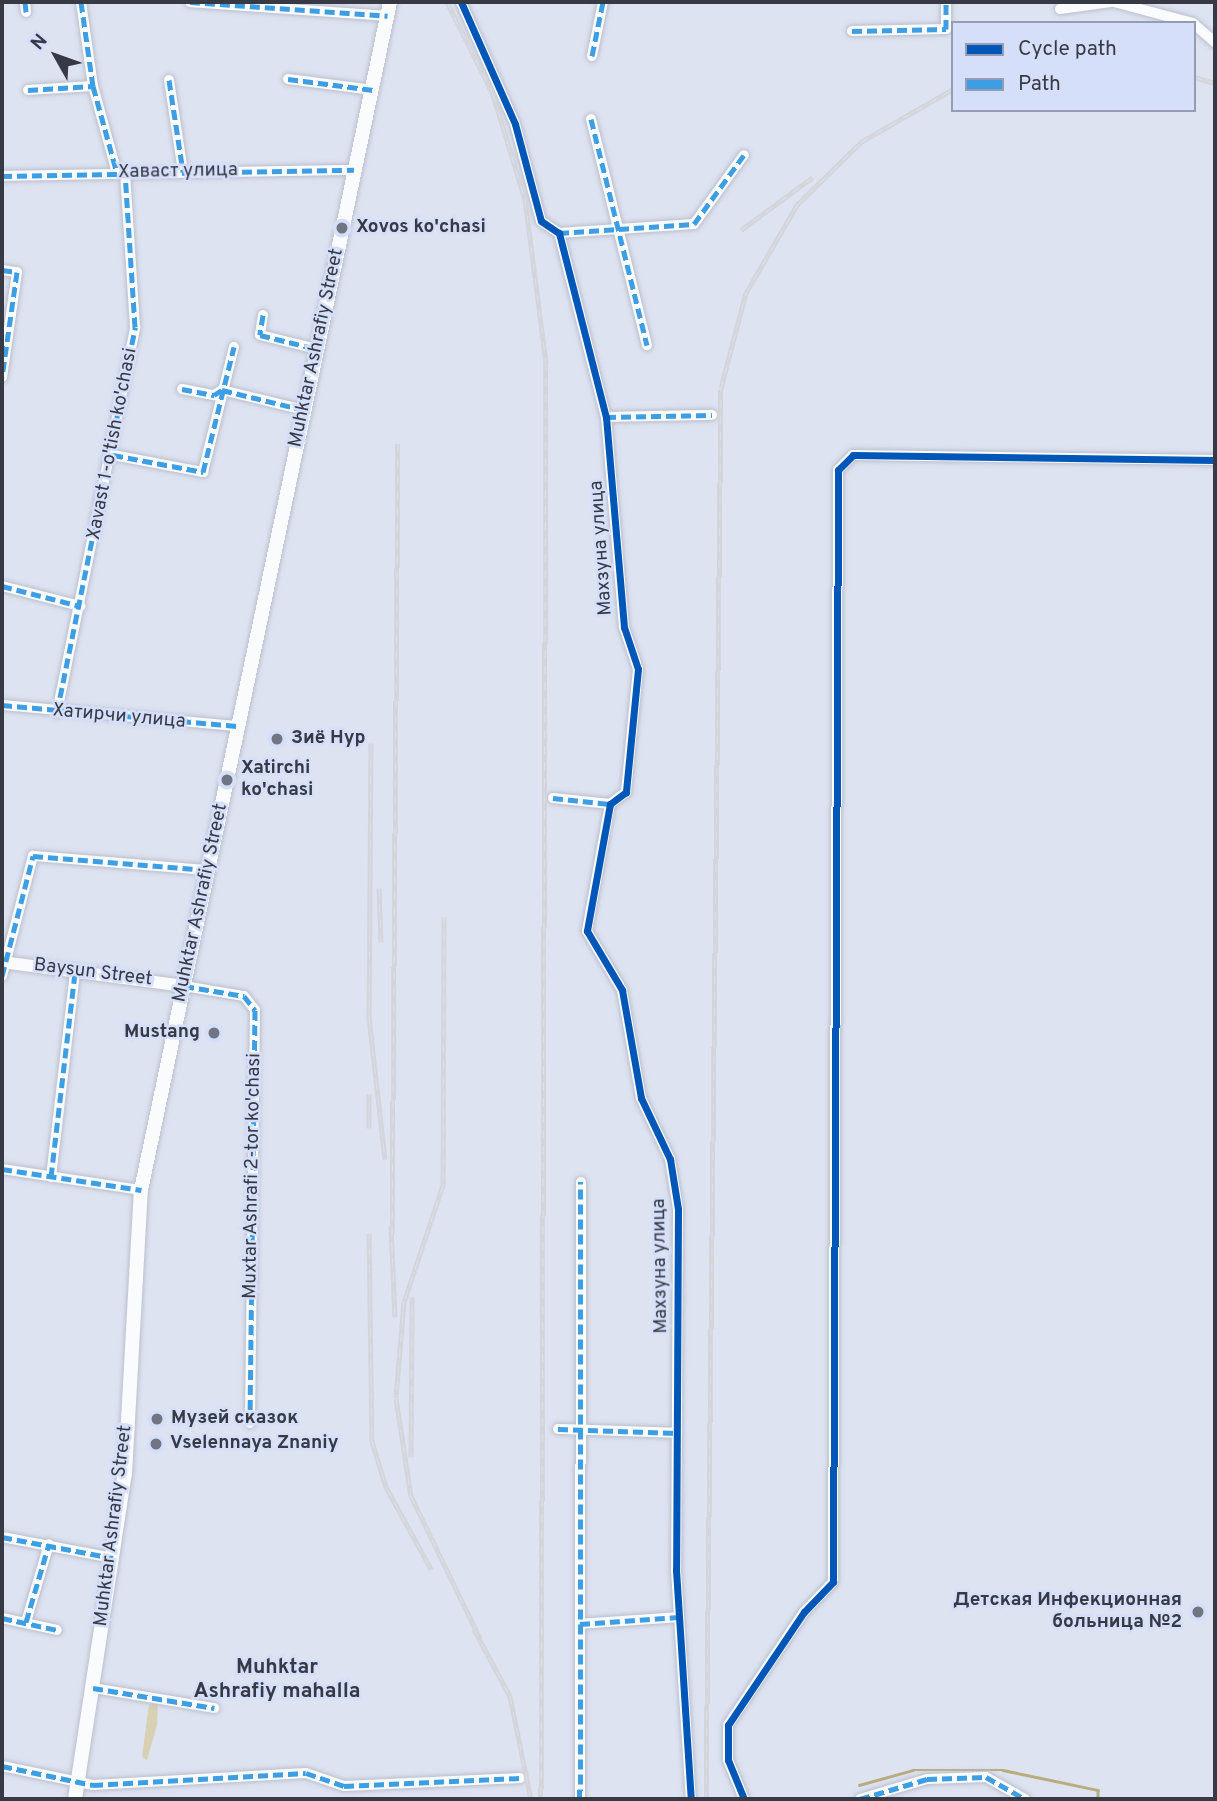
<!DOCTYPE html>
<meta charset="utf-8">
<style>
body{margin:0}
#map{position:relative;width:1217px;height:1801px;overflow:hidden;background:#dee3f2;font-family:Overpass,sans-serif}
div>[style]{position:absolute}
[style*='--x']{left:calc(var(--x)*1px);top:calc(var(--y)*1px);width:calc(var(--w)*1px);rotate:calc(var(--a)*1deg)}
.green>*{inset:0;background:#d7d0b2}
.stream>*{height:2.5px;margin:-1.25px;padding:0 1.25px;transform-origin:1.25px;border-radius:1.25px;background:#b8ad7e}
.roads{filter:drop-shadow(0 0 2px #bbbfcb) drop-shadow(0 0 2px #bbbfcb)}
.minor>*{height:10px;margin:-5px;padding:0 5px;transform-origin:5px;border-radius:5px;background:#fafbfd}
.tertiary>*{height:12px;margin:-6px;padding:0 6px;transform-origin:6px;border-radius:6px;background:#fafbfd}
.secondary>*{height:14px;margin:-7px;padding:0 7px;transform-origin:7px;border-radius:7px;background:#fafbfd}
.rail>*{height:5px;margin-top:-2.5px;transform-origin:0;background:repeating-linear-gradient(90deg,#d6dffa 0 8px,#d3d5d9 0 16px);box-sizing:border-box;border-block:2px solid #d3d5d9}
.quiet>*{height:5px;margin-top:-2.5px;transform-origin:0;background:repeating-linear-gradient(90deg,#3e9ee3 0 10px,transparent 0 15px)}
.cycleway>*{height:7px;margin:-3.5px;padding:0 3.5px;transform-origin:3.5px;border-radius:3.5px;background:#0057b8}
.dots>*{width:19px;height:19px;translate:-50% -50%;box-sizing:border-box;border:4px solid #d6dffa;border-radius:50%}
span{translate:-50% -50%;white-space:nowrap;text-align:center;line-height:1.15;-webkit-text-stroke:5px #d6dffa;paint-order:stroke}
.street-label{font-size:19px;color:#373a45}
.poi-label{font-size:19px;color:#373a45;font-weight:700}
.left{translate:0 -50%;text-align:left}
.right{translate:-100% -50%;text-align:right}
.neighbourhood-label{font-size:21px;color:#373a45;font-weight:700}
.frame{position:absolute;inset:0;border:4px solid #373a45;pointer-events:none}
.legend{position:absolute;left:951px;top:21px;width:245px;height:91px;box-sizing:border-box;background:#d6dffa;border:2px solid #969db2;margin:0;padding:9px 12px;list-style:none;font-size:21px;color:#373a45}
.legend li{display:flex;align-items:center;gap:14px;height:35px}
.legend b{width:35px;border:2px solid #969db2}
.north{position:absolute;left:21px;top:21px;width:70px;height:70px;-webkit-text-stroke:5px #d6dffa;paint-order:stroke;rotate:310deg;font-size:19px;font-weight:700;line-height:28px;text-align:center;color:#373a45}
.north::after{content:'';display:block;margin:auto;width:24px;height:32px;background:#373a45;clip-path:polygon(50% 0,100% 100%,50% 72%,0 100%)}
</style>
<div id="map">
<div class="green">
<i style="clip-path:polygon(158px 1703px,157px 1725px,147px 1760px,142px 1757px,149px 1704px)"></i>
</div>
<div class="stream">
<i style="--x:859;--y:1785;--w:56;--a:-15.5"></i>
<i style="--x:913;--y:1770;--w:90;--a:0"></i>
<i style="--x:1003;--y:1770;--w:97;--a:11.9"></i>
<i style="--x:1098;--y:1790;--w:9;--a:90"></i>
</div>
<div class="roads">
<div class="minor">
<i style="--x:25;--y:2;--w:10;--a:84"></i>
<i style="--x:81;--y:2;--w:85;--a:81.9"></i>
<i style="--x:93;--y:86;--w:90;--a:74.6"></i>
<i style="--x:190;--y:2;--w:198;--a:4"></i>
<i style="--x:461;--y:2;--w:133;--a:66.1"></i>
<i style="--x:515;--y:124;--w:100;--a:75"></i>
<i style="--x:541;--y:221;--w:22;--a:34"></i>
<i style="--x:559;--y:233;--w:190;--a:75.7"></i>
<i style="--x:606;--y:417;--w:211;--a:85.1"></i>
<i style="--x:624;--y:627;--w:44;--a:71.6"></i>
<i style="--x:638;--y:669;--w:124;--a:95.6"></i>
<i style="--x:626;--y:792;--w:20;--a:143"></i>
<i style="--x:610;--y:804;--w:129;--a:100.3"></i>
<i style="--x:587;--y:931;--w:69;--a:59.3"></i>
<i style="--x:622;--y:990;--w:110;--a:80"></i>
<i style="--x:641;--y:1098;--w:68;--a:64.6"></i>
<i style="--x:670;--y:1159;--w:51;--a:80.9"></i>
<i style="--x:678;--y:1209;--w:361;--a:90.3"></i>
<i style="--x:676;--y:1570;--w:229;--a:86.3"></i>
<i style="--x:1114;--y:2;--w:82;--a:14.9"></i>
<i style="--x:1060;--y:9;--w:51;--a:-7.8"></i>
<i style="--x:1194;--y:24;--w:28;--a:41"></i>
<i style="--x:852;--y:31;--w:94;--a:-1.2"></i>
<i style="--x:946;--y:29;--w:27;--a:-90"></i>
<i style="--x:592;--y:56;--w:55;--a:-78.5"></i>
<i style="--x:288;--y:79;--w:86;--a:7.4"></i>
<i style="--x:169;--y:80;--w:93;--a:81.3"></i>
<i style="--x:28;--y:90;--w:65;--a:-3.5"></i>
<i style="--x:591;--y:119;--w:233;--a:76.1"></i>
<i style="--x:2;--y:176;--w:352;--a:-1"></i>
<i style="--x:559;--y:233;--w:135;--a:-3.8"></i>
<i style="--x:694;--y:224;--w:85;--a:-54.1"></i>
<i style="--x:2;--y:270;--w:15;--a:8"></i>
<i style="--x:17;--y:272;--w:106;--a:98.1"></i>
<i style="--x:263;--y:315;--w:20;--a:99"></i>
<i style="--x:260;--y:335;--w:59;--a:13.8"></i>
<i style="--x:182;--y:389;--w:33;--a:11"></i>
<i style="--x:214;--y:395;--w:9;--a:-32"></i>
<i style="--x:222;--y:390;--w:84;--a:13.7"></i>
<i style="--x:606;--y:417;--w:106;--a:-1.1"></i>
<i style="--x:113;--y:455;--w:92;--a:10.7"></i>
<i style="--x:203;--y:472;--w:129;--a:-76.1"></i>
<i style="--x:2;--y:586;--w:81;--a:14.4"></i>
<i style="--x:2;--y:705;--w:236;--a:5.1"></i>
<i style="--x:57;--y:712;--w:393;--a:-78.5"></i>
<i style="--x:135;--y:327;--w:155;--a:-93.7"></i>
<i style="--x:553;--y:798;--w:57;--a:6"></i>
<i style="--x:2;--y:976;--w:124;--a:-75.5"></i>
<i style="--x:33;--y:856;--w:175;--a:4.6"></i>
<i style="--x:184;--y:986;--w:61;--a:9.5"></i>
<i style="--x:244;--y:996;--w:18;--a:52"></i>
<i style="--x:255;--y:1010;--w:413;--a:90.7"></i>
<i style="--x:2;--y:1169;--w:141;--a:8.6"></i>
<i style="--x:51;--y:1177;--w:206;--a:-83.3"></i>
<i style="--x:558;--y:1429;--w:119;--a:1.9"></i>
<i style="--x:2;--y:1537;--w:113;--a:10.7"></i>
<i style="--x:2;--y:1618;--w:56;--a:12.3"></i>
<i style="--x:26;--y:1622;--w:81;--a:-73.6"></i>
<i style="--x:580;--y:1624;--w:99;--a:-4"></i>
<i style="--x:93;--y:1688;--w:123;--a:9.4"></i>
<i style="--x:2;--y:1766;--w:93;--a:11.8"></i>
<i style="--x:93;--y:1785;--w:213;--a:-3.2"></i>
<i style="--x:306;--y:1773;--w:40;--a:18.9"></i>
<i style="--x:344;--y:1786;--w:176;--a:-2.6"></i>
<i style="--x:580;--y:1799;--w:617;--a:-89.91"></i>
<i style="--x:744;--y:1799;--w:42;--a:-112.3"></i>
<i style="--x:728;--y:1760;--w:35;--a:-90"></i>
<i style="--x:728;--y:1725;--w:136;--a:-56.1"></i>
<i style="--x:804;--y:1612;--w:42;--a:-46"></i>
<i style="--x:833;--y:1582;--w:1112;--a:-89.74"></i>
<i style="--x:838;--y:470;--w:21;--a:-45"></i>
<i style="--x:853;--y:455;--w:362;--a:0.8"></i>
<i style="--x:860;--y:1799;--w:70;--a:-16.6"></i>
<i style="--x:927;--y:1779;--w:59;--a:-1.9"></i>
<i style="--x:986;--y:1777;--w:45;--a:29.4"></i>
</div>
<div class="tertiary">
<i style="--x:2;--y:962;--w:184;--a:7.5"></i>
</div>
<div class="secondary">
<i style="--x:75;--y:1799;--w:329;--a:-81.3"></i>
<i style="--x:125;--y:1474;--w:284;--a:-86.8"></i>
<i style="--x:141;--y:1190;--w:1214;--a:-78.16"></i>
</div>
</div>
<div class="rail">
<i style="--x:447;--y:2;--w:103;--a:63.4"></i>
<i style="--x:493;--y:94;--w:110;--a:73.1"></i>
<i style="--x:525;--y:199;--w:164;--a:82.7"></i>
<i style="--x:546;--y:362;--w:1437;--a:90.2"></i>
<i style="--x:1194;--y:77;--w:22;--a:16"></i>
<i style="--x:741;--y:230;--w:89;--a:-36.4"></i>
<i style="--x:371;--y:743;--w:274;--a:90.4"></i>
<i style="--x:369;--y:1017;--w:143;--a:83.6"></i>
<i style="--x:379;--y:888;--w:54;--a:87.9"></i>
<i style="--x:444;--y:917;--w:268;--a:90.2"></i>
<i style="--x:443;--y:1185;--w:123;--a:108.4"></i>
<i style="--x:404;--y:1302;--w:96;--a:94.8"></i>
<i style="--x:396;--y:1398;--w:99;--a:81.3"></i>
<i style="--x:411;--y:1496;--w:158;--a:64.1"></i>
<i style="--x:369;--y:1128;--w:34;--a:-90"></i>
<i style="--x:391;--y:1226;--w:91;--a:87.5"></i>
<i style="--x:369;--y:1233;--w:208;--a:89.2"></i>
<i style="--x:372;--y:1441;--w:48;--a:73.1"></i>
<i style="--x:386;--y:1487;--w:94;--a:61.2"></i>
<i style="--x:392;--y:1235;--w:792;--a:-89.57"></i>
<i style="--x:411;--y:1457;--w:160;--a:-89.6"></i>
<i style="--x:474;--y:1629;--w:76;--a:61.8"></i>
<i style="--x:510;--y:1696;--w:105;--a:78.5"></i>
<i style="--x:706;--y:1799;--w:1411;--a:-89.39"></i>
<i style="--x:721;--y:388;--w:98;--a:-75.3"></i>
<i style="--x:746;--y:293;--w:102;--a:-59.9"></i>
<i style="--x:797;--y:205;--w:90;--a:-44.5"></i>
<i style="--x:861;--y:142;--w:106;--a:-29.9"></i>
</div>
<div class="quiet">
<i style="--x:25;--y:2;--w:10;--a:84"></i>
<i style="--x:81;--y:2;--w:85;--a:81.9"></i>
<i style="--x:93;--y:86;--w:90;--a:74.6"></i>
<i style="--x:190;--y:2;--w:198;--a:4"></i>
<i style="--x:852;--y:31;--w:94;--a:-1.2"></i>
<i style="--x:946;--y:29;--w:27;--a:-90"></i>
<i style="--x:592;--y:56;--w:55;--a:-78.5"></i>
<i style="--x:288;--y:79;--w:86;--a:7.4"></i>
<i style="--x:169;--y:80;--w:93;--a:81.3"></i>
<i style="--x:28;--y:90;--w:65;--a:-3.5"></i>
<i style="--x:591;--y:119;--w:233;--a:76.1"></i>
<i style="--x:2;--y:176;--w:352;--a:-1"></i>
<i style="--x:559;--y:233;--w:135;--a:-3.8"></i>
<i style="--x:694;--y:224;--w:85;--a:-54.1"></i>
<i style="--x:2;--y:270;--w:15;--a:8"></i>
<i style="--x:17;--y:272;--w:106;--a:98.1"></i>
<i style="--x:263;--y:315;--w:20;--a:99"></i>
<i style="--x:260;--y:335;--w:59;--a:13.8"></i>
<i style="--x:182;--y:389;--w:33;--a:11"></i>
<i style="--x:214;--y:395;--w:9;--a:-32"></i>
<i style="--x:222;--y:390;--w:84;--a:13.7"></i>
<i style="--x:606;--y:417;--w:106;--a:-1.1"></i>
<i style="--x:113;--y:455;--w:92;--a:10.7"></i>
<i style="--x:203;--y:472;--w:129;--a:-76.1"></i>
<i style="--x:2;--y:586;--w:81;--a:14.4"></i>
<i style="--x:2;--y:705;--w:236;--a:5.1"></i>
<i style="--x:57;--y:712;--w:393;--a:-78.5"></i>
<i style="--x:135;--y:327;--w:155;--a:-93.7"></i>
<i style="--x:553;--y:798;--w:57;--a:6"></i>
<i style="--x:2;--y:976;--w:124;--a:-75.5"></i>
<i style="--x:33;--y:856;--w:175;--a:4.6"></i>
<i style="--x:184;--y:986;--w:61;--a:9.5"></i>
<i style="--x:244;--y:996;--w:18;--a:52"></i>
<i style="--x:255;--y:1010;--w:413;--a:90.7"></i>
<i style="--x:2;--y:1169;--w:141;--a:8.6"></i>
<i style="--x:51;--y:1177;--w:206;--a:-83.3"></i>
<i style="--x:558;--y:1429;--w:119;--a:1.9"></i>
<i style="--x:2;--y:1537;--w:113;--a:10.7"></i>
<i style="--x:2;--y:1618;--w:56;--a:12.3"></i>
<i style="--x:26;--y:1622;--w:81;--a:-73.6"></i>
<i style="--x:580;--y:1624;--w:99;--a:-4"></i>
<i style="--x:93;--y:1688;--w:123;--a:9.4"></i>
<i style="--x:2;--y:1766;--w:93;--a:11.8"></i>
<i style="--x:93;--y:1785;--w:213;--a:-3.2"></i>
<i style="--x:306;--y:1773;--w:40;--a:18.9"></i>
<i style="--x:344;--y:1786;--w:176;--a:-2.6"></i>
<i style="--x:580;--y:1799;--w:617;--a:-89.91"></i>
<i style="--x:860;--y:1799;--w:70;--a:-16.6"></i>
<i style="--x:927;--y:1779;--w:59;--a:-1.9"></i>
<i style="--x:986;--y:1777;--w:45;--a:29.4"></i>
</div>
<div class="cycleway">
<i style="--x:461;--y:2;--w:133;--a:66.1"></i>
<i style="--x:515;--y:124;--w:100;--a:75"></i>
<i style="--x:541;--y:221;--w:22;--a:34"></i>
<i style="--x:559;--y:233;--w:190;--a:75.7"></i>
<i style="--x:606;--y:417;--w:211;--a:85.1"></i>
<i style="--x:624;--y:627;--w:44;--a:71.6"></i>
<i style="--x:638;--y:669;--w:124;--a:95.6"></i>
<i style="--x:626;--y:792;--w:20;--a:143"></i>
<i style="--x:610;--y:804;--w:129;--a:100.3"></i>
<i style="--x:587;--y:931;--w:69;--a:59.3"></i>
<i style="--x:622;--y:990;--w:110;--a:80"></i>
<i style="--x:641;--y:1098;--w:68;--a:64.6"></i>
<i style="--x:670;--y:1159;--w:51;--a:80.9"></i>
<i style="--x:678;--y:1209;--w:361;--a:90.3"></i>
<i style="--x:676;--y:1570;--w:229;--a:86.3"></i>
<i style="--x:744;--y:1799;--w:42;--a:-112.3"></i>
<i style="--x:728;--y:1760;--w:35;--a:-90"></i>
<i style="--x:728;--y:1725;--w:136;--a:-56.1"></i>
<i style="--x:804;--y:1612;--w:42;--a:-46"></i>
<i style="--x:833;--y:1582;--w:1112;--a:-89.74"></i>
<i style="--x:838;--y:470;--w:21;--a:-45"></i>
<i style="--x:853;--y:455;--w:362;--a:0.8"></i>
</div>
<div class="dots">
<i style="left:342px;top:228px;background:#717582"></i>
<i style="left:277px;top:739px;background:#717582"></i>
<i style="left:227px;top:780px;background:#717582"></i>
<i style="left:214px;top:1033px;background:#717582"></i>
<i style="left:157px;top:1419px;background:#717582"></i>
<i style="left:156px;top:1444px;background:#717582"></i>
<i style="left:1198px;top:1612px;background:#717582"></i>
</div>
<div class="street-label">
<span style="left:178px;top:172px;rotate:-1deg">Хаваст улица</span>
<span style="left:317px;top:348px;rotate:-78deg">Muhktar Ashrafiy Street</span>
<span style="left:113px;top:444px;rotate:-79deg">Xavast 1-o'tish ko'chasi</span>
<span style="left:602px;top:548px;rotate:-94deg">Махзуна улица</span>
<span style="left:119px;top:717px;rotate:5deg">Хатирчи улица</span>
<span style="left:201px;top:903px;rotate:-78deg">Muhktar Ashrafiy Street</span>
<span style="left:93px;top:973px;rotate:7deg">Bаysun Street</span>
<span style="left:253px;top:1176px;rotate:-89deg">Muxtar Ashrafi 2-tor ko'chasi</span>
<span style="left:661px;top:1266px;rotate:-91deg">Махзуна улица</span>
<span style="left:114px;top:1526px;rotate:-83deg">Muhktar Ashrafiy Street</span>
</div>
<div class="poi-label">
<span class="left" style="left:356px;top:228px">Xovos ko'chasi</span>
<span class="left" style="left:291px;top:739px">Зиё Нур</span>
<span class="left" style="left:241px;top:780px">Xatirchi<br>ko'chasi</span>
<span class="right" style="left:200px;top:1033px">Mustang</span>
<span class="left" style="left:171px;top:1419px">Музей сказок</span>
<span class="left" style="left:170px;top:1444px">Vselennaya Znaniy</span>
<span class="right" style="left:1182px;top:1612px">Детская Инфекционная<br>больница №2</span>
</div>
<div class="neighbourhood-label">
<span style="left:277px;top:1680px">Muhktar<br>Ashrafiy mahalla</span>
</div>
<div class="frame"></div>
<ul class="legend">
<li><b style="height:9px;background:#0057b8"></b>Cycle path</li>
<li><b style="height:9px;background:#3e9ee3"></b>Path</li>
</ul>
<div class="north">N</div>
</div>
